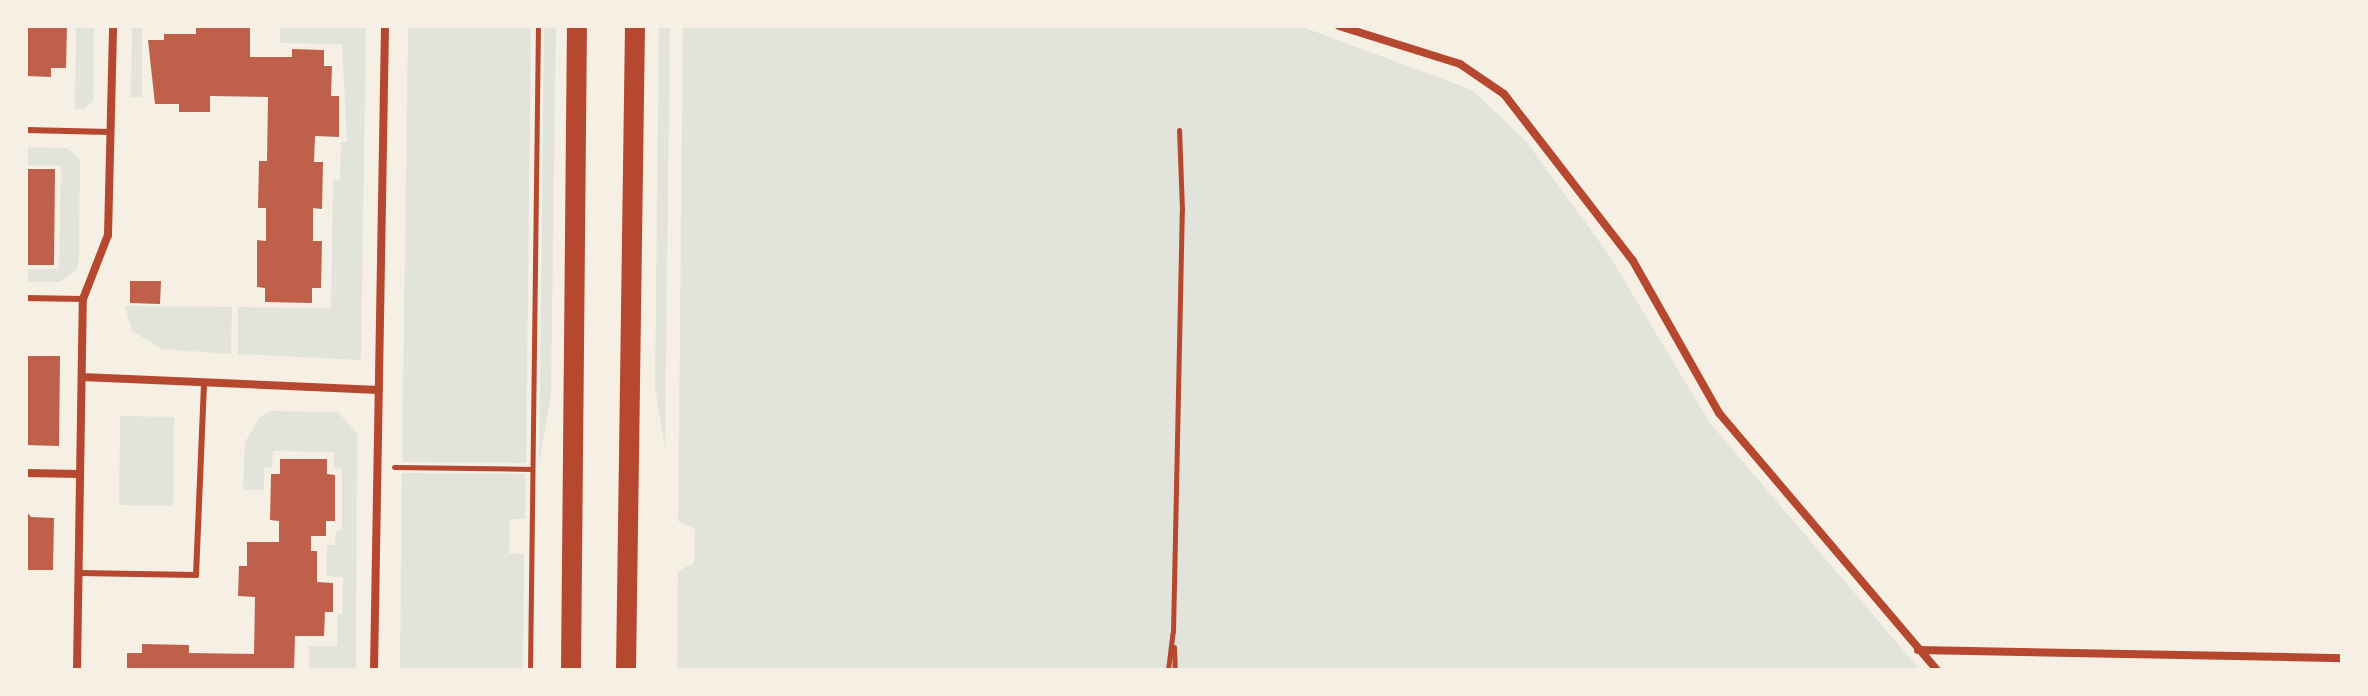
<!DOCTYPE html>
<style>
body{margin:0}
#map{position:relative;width:2368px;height:696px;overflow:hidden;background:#f6efe4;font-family:"Open Sans",sans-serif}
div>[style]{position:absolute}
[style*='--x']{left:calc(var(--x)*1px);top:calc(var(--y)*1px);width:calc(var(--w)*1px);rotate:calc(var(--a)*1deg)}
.green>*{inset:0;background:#e2e4dc}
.building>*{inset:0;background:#bf614a}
.path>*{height:5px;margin:-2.5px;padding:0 2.5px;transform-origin:2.5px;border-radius:2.5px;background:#b5482f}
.service>*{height:6px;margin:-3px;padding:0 3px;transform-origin:3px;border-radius:3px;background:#b5482f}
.minor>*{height:8px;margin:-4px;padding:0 4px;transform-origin:4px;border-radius:4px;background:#b5482f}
.primary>*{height:20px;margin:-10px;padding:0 10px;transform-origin:10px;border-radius:10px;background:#b5482f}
span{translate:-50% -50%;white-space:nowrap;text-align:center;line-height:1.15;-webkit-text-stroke:6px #f6efe4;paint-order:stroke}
.frame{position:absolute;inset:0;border:28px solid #f6efe4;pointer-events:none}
</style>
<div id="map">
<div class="green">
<i style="clip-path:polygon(76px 26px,94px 26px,93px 101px,84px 109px,75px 109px)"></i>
<i style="clip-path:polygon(132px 26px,142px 26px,142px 97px,131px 97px)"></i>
<i style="clip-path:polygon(280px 26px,366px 26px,361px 360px,238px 354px,238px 307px,331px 308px,333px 180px,340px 180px,341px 142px,347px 142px,342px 44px,280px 43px)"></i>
<i style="clip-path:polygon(408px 26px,531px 26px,526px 463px,402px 462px)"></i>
<i style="clip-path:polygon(544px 26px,556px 26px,551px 395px,539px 464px)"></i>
<i style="clip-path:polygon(659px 26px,670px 26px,665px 447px,655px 388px)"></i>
<i style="clip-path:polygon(683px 26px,1300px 26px,1472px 90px,1526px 141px,1609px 255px,1710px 423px,1920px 670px,677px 670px,678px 571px,694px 563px,695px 529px,678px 521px)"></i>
<i style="clip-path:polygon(26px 147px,67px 148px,80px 159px,79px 259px,76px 271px,60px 282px,26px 282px,26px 269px,59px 269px,61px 166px,26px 165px)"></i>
<i style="clip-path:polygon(125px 306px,232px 307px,231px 354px,162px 349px,132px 331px)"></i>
<i style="clip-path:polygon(271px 411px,338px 412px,357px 433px,356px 670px,309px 670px,309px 646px,337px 646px,338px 614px,342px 614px,343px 577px,326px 576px,327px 545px,335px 545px,336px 531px,342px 530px,342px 469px,334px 468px,334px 452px,273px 451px,272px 467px,264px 468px,264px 490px,243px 490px,245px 442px,260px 417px)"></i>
<i style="clip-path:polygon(120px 416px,174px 417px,173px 506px,119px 505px)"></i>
<i style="clip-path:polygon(402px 473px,526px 474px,525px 519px,510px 519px,509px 553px,524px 554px,523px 670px,400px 670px)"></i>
</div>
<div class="building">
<i style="clip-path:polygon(26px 26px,67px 26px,66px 68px,51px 68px,51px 77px,26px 76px)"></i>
<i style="clip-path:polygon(196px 26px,250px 27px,250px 57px,292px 57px,292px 49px,324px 50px,324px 66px,332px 66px,331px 96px,339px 96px,339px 137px,315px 136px,314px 162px,323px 162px,322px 209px,313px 208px,313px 241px,322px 241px,321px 288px,312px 288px,312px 303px,265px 302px,265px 288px,257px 287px,257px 240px,266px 241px,266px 208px,258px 208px,259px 161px,267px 161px,268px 97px,210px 96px,210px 112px,179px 112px,179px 104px,155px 104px,148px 40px,164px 40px,164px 34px,196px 34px)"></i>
<i style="clip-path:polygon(26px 169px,55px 169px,54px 265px,26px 265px)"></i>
<i style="clip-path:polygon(130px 281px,161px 281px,160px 304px,130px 303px)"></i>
<i style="clip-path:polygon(26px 356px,60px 356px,59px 446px,26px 445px)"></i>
<i style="clip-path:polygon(280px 459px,327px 459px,327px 474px,335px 475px,335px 521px,326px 521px,326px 536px,311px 536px,311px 551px,317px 551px,317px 582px,333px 583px,333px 612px,325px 612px,324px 636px,295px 636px,294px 670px,127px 670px,127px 653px,142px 653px,142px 644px,189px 645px,189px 653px,254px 654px,255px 597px,238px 596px,239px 566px,247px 566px,247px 542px,279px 542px,279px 521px,270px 520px,271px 474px,280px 474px)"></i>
<i style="clip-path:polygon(26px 511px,31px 517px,54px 518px,53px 570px,26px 570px)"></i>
</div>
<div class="path">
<i style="--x:394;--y:467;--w:138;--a:0.8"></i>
<i style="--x:1174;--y:647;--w:23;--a:88"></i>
<i style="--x:530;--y:670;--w:644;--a:-89.29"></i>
<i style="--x:1168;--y:670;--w:38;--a:-83"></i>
<i style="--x:1173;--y:632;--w:422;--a:-88.8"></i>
<i style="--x:1182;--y:210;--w:80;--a:-92.1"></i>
</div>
<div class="service">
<i style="--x:26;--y:130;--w:84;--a:1.4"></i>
<i style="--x:26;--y:298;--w:57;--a:1"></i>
<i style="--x:79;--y:573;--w:117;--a:1"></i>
<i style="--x:196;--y:575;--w:192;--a:-87.6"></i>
</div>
<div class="minor">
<i style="--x:1339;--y:26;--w:127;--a:17.4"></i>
<i style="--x:1460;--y:64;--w:53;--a:34.3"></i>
<i style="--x:1504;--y:94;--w:211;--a:52.3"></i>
<i style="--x:1633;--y:261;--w:175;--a:60.5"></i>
<i style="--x:1719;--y:413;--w:337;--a:49.7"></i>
<i style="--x:82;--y:377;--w:297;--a:2.5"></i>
<i style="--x:26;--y:473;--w:54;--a:1.1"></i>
<i style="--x:1918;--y:650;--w:424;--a:1.1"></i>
<i style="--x:77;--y:670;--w:371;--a:-89.1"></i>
<i style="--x:83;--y:299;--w:69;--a:-68.7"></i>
<i style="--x:108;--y:235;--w:209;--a:-88.6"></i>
<i style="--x:374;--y:670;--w:644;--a:-89.02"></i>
</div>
<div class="primary">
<i style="--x:571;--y:670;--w:644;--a:-89.47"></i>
<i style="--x:626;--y:670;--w:644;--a:-89.2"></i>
</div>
<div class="frame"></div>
</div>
